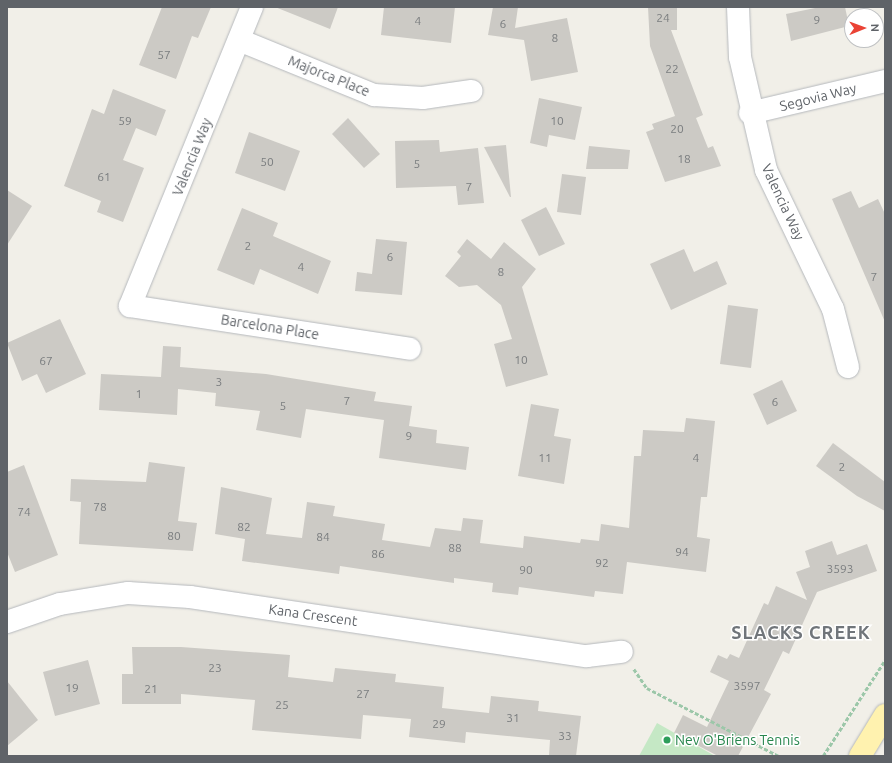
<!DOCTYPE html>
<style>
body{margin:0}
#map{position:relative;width:892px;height:763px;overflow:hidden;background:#f1efe8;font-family:Ubuntu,sans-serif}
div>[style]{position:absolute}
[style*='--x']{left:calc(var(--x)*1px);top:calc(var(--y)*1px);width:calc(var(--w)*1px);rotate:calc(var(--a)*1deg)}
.green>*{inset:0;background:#c5e8c5}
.building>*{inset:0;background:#cccac5}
.path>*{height:2.5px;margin-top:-1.25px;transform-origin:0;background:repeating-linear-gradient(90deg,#9cc7a9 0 4px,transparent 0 6px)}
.roads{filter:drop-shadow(0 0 1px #b5b8bc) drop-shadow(0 0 1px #b5b8bc)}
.minor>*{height:22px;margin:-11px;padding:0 11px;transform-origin:11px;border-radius:11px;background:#fff}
.major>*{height:22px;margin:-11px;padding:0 11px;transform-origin:11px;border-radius:11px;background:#fff2af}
.dots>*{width:11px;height:11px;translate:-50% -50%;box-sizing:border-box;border:2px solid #fff;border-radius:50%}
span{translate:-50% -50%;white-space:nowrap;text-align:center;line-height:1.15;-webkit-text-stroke:3px #fff;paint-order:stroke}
.number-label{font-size:12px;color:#7a7d7f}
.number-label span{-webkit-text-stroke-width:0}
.street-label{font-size:14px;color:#5f6368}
.leisure-label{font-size:14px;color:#27864d}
.left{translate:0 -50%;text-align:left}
.district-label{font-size:18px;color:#70757a;font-weight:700;letter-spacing:1px}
.frame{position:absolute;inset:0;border:8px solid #5f6368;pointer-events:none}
.north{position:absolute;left:844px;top:8px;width:40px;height:40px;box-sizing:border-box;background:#fff;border:1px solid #bfc1c3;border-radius:50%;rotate:89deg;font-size:11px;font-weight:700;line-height:16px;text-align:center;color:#5f6368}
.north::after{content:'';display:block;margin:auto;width:14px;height:18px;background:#ea4335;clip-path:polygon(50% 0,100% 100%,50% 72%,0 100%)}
</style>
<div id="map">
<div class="green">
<i style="clip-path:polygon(657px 723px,715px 756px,639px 756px)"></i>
</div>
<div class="building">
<i style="clip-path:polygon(162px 7px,211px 7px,198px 38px,192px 36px,176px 79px,139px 65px)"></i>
<i style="clip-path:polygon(275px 7px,338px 7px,330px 29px)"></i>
<i style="clip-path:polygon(384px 7px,455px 7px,451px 43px,381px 35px)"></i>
<i style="clip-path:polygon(493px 7px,518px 7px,515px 28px,567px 18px,578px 72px,531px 81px,524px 40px,488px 35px)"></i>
<i style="clip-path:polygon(648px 7px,677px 7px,677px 30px,671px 30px,703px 115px,696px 118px,708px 148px,713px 146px,721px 166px,665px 182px,646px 132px,654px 129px,652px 124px,675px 116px,650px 46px)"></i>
<i style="clip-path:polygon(820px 7px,845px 7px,849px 26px,791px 41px,786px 14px)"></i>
<i style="clip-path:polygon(113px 89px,166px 110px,156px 136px,136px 128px,123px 160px,144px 168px,123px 222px,97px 212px,101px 201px,64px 186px,92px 109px,104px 114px)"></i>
<i style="clip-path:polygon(539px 98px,582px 107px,575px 140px,549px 135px,547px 147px,530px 143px)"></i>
<i style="clip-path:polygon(348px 118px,380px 154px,364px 168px,332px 134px)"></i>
<i style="clip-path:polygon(249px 132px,300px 151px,285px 191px,235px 173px)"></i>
<i style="clip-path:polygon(439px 140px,440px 152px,478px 148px,484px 203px,458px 205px,456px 186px,396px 188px,395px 141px)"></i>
<i style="clip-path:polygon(506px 145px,511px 197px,510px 197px,484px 147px)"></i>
<i style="clip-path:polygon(589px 146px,630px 150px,628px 169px,586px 169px)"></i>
<i style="clip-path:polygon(562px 174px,586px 177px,581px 215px,557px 212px)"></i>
<i style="clip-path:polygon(7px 190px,32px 206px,7px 245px)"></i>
<i style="clip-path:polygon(851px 191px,859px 208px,878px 199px,885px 214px,885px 322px,832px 199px)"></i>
<i style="clip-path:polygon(546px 207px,565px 244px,539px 256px,521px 220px)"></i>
<i style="clip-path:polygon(242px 208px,278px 223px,273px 236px,331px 261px,318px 294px,260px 269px,254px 285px,217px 270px)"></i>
<i style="clip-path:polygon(376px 239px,407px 242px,402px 295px,355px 291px,357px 272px,372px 274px)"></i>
<i style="clip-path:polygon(467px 239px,491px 259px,504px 242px,536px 269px,522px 287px,548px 375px,506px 387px,494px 344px,512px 339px,501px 305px,477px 285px,459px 287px,445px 276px,461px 256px,457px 252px)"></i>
<i style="clip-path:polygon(684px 249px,694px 272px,717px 261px,727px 284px,671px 310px,650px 264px)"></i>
<i style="clip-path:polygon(728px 305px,758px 309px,751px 368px,720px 364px)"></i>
<i style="clip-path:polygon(60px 319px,86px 374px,46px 393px,37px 374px,22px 381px,7px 343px)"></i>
<i style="clip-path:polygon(163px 346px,181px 347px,180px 367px,266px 374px,376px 392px,374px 401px,412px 406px,409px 426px,437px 430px,436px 443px,469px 447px,466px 470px,379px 458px,384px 420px,306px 409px,301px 438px,256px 430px,260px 411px,215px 406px,216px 393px,178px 389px,177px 415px,99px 410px,101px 374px,161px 377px)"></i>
<i style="clip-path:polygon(782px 380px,797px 411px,767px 425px,753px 394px)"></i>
<i style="clip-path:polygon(531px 404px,559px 409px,554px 436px,571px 439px,564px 484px,518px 476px)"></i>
<i style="clip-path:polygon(686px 418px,715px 421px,707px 497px,701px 497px,697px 537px,710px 539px,706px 572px,627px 562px,623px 594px,595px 591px,594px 597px,519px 587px,518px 595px,492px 592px,493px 583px,454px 578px,454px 583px,340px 566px,339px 574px,242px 561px,245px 539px,215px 534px,221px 487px,272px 498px,266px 534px,302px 538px,307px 502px,335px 506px,333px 516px,385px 524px,382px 540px,430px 547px,435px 528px,461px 531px,463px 518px,483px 520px,480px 543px,523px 548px,524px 536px,580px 543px,581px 539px,599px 541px,601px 524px,629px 528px,634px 456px,641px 456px,643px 430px,684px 432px)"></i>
<i style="clip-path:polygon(833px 443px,885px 482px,885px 511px,857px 496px,816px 466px)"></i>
<i style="clip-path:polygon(149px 462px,185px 467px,178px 521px,197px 523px,193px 551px,79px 544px,81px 502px,70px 501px,71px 479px,146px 482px)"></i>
<i style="clip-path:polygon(24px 465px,58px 555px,15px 572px,7px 552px,7px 472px)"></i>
<i style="clip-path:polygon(832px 541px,837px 555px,867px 544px,877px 571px,817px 592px,789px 654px,783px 651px,764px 690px,771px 694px,738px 756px,718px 756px,674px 733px,683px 715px,707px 727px,729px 681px,710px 672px,718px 655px,727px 659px,730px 654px,739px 658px,764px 603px,768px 605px,776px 586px,807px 600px,796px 572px,810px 567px,805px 551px)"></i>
<i style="clip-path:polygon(132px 647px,181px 647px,290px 655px,288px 677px,333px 682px,335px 668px,396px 674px,395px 682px,444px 687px,442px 708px,489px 713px,491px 696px,539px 701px,538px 711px,581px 716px,576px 756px,549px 756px,550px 740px,466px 732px,465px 743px,409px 737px,411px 719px,363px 715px,361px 739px,252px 730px,255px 700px,181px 694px,181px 704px,122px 704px,122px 674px,133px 674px)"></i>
<i style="clip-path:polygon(88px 660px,100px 704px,55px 716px,43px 672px)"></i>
<i style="clip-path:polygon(7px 681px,38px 720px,7px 746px)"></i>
</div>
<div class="path">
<i style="--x:634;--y:669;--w:23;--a:56"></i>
<i style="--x:647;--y:688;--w:148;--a:27.3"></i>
<i style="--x:823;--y:756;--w:114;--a:-57.1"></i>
</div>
<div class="roads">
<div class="minor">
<i style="--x:252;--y:7;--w:323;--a:112.2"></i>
<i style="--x:130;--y:306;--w:283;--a:8.7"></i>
<i style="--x:738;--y:7;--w:50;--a:87.7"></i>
<i style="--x:740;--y:57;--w:116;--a:77"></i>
<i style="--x:766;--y:170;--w:154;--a:64.3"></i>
<i style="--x:833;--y:309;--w:60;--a:75.5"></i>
<i style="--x:239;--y:40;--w:146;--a:22.2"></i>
<i style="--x:374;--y:95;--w:49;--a:3.5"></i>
<i style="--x:423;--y:98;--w:49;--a:-8.3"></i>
<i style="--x:750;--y:113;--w:139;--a:-13.3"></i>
<i style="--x:7;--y:622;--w:56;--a:-18.8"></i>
<i style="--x:60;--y:604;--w:69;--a:-9.2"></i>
<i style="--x:128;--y:593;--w:62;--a:3.7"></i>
<i style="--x:190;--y:597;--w:401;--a:8.5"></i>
<i style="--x:587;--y:656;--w:35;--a:-7"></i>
</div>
<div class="major">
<i style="--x:860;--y:756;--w:48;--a:-58.6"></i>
</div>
</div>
<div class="dots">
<i style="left:667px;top:740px;background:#2e9e5b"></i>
</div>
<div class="number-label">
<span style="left:663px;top:18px">24</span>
<span style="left:817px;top:20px">9</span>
<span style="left:418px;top:21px">4</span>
<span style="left:503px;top:24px">6</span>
<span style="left:555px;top:38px">8</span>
<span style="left:164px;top:55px">57</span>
<span style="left:672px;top:69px">22</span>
<span style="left:125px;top:121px">59</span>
<span style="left:557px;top:121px">10</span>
<span style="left:677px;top:129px">20</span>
<span style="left:684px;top:159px">18</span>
<span style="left:267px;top:162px">50</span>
<span style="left:417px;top:164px">5</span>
<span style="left:104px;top:177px">61</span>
<span style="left:469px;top:187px">7</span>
<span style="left:248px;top:246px">2</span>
<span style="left:390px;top:257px">6</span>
<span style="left:301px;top:267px">4</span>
<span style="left:501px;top:272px">8</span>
<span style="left:874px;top:277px">7</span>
<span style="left:521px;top:360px">10</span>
<span style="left:46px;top:361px">67</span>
<span style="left:219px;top:382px">3</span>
<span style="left:139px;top:394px">1</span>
<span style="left:347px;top:401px">7</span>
<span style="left:775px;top:402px">6</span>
<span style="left:283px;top:406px">5</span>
<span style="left:409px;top:436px">9</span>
<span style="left:545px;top:458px">11</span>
<span style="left:696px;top:458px">4</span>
<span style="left:842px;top:467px">2</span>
<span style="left:100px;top:507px">78</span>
<span style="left:24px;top:512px">74</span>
<span style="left:244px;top:527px">82</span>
<span style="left:174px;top:536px">80</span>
<span style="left:323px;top:537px">84</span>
<span style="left:455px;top:548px">88</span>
<span style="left:682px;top:552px">94</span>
<span style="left:378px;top:554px">86</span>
<span style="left:602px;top:563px">92</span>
<span style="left:840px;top:569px">3593</span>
<span style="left:526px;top:570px">90</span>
<span style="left:215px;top:668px">23</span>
<span style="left:747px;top:686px">3597</span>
<span style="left:72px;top:688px">19</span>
<span style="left:151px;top:689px">21</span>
<span style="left:363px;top:694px">27</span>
<span style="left:282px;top:705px">25</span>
<span style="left:513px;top:718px">31</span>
<span style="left:439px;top:724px">29</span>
<span style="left:565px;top:736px">33</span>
</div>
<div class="street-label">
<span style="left:329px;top:76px;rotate:22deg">Majorca Place</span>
<span style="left:818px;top:97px;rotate:-14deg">Segovia Way</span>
<span style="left:192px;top:157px;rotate:-68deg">Valencia Way</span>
<span style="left:783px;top:202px;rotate:65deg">Valencia Way</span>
<span style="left:270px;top:327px;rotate:9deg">Barcelona Place</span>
<span style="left:313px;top:615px;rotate:8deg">Kana Crescent</span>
</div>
<div class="leisure-label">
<span class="left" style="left:675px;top:740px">Nev O'Briens Tennis</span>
</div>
<div class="district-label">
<span style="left:801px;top:632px">SLACKS CREEK</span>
</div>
<div class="frame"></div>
<div class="north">N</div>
</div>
